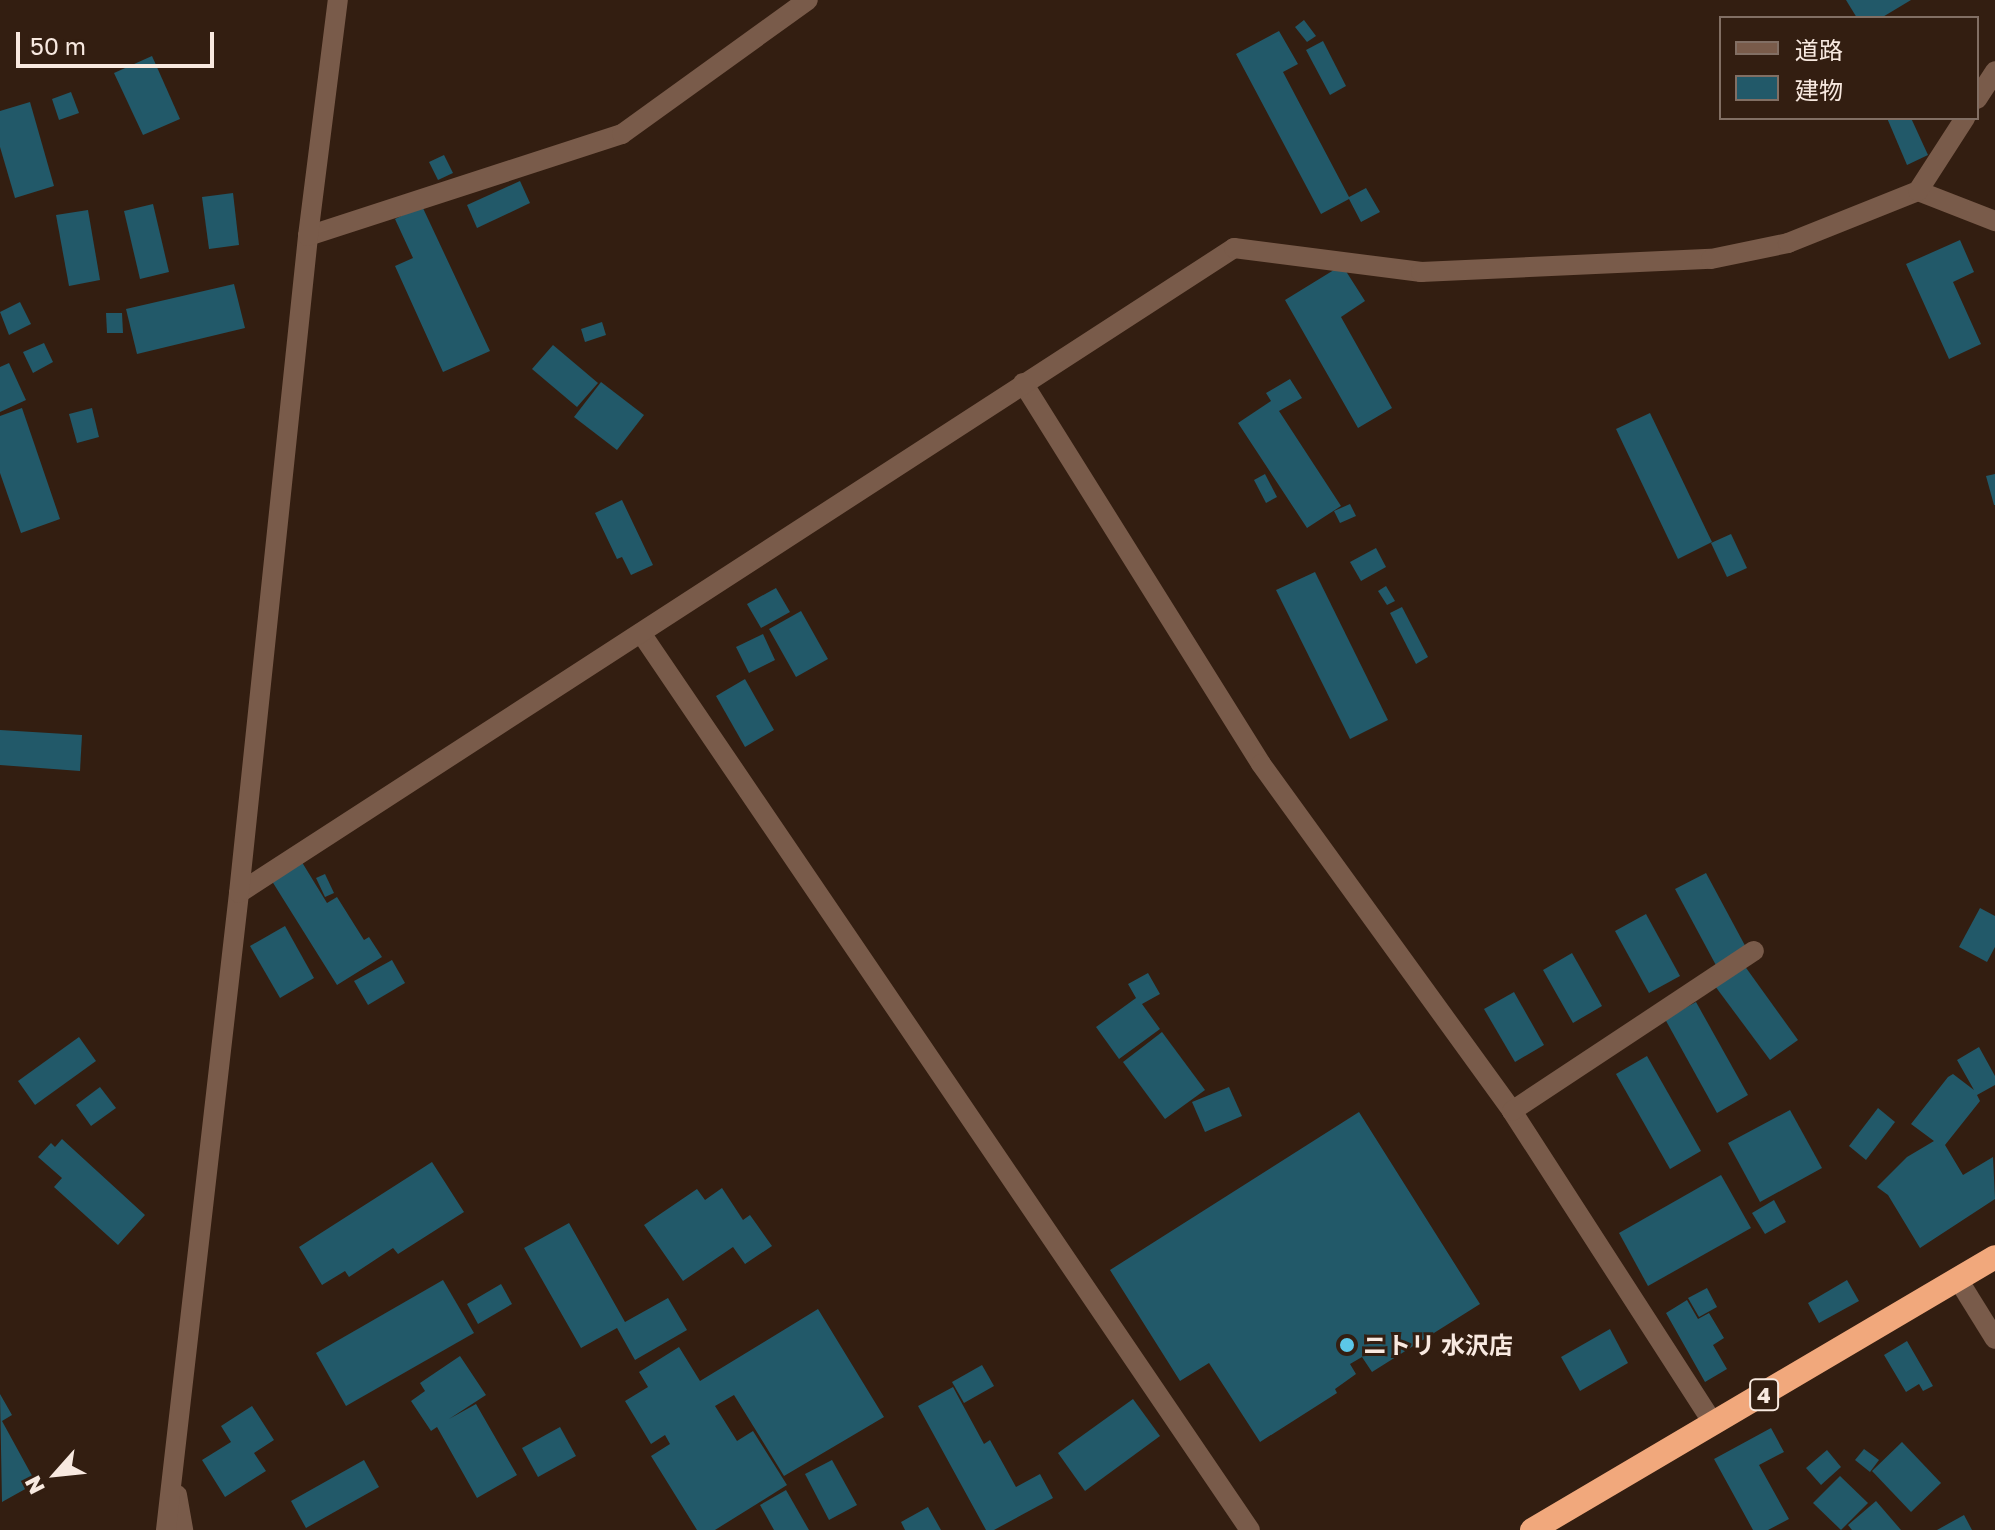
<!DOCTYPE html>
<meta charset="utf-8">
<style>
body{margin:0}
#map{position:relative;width:1995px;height:1530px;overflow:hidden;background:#331e11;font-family:"Golos Text","Noto Sans JP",sans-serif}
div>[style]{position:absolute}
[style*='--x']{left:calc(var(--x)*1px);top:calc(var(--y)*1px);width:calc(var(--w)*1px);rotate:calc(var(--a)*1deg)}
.building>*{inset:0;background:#225969}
.minor>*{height:20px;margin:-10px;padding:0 10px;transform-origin:10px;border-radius:10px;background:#795b4a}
.highway>*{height:24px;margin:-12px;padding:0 12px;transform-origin:12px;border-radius:12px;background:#f1a87c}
.dots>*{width:22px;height:22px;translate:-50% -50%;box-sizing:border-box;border:4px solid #331e11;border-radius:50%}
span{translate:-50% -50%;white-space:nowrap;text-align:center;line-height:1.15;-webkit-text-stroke:6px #331e11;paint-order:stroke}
.shield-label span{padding:2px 6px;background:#331e11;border:2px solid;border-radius:6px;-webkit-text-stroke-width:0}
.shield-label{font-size:22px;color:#f8e9e0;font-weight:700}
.poi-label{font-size:24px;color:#f8e9e0;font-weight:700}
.left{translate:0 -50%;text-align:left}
.legend{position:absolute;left:1719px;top:16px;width:260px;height:104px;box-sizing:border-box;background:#331e11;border:2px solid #826f64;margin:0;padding:10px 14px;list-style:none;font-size:24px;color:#f8e9e0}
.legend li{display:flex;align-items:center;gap:16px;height:40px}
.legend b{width:40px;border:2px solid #826f64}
.north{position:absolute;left:16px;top:1434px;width:80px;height:80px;-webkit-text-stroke:6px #331e11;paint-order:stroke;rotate:243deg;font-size:22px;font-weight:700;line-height:32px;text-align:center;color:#f8e9e0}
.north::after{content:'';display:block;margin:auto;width:28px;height:36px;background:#f8e9e0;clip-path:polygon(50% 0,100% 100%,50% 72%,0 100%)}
.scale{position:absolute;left:16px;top:32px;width:198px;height:36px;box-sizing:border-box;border:4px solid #f8e9e0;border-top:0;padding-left:10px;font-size:24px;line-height:28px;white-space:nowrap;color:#f8e9e0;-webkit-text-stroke:6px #331e11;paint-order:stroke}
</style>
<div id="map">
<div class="building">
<i style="clip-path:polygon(1846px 0,1911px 0,1881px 18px,1857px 18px)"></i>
<i style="clip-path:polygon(1304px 20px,1316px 36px,1307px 42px,1295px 27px)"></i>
<i style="clip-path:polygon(1279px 31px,1298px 64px,1283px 72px,1349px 197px,1366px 188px,1380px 212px,1361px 222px,1349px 199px,1321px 214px,1236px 54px)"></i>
<i style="clip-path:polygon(1323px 41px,1346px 86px,1330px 95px,1306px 50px)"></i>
<i style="clip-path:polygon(152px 56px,180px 119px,143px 135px,114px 73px)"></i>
<i style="clip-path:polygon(71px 92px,79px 113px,59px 120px,52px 99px)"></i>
<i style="clip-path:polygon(30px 102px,54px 186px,15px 198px,0 147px,0 111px)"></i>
<i style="clip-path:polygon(1887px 118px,1911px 118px,1928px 155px,1907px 165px)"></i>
<i style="clip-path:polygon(444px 155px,453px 173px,438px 180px,429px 162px)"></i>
<i style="clip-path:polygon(520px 181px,530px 203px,477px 228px,467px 205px)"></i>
<i style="clip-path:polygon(233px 193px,239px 245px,209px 249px,202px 197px)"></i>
<i style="clip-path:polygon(153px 204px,169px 272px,140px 279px,124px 211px)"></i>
<i style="clip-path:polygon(422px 206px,490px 351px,443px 372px,395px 266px,413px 258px,395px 219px)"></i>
<i style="clip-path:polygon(88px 210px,100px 280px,69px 286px,56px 215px)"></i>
<i style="clip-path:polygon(1960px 240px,1974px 272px,1953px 282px,1981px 344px,1949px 359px,1906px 264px)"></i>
<i style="clip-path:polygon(1342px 265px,1365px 301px,1341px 317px,1392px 408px,1358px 428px,1285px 300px)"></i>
<i style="clip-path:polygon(234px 284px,245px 328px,137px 354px,126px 309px)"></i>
<i style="clip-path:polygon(20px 302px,31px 324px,9px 335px,0 312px)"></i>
<i style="clip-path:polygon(106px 313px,122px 313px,123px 333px,107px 333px)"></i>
<i style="clip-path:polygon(602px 322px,606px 335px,585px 342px,581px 329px)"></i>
<i style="clip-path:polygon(44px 343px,53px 362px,33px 373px,23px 352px)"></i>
<i style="clip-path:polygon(553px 345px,598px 383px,577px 407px,532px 369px)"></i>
<i style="clip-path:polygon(9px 363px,26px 400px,0 412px,0 367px)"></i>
<i style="clip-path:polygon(1290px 379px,1302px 398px,1279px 411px,1341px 506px,1307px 528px,1238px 423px,1271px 401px,1266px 393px)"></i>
<i style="clip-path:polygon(601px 382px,644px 415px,617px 450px,574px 417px)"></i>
<i style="clip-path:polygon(22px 408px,60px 519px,21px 533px,0 473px,0 416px)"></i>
<i style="clip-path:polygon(92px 408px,99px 437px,77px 443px,69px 414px)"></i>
<i style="clip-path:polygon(1650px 413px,1712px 542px,1678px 559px,1616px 429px)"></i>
<i style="clip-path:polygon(1265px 474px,1277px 497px,1266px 503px,1254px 480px)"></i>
<i style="clip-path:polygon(1995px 474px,1995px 505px,1994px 505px,1986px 476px)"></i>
<i style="clip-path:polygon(622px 500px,653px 565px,631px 575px,622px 557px,617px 559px,595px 513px)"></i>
<i style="clip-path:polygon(1350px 504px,1356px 516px,1340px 523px,1334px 511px)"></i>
<i style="clip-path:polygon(1731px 534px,1747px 568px,1727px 577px,1711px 543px)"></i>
<i style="clip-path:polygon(1376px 548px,1386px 567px,1361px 581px,1350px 562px)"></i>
<i style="clip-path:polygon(1315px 572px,1388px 720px,1350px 739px,1276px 590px)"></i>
<i style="clip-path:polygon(1386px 586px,1395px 601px,1387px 605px,1378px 591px)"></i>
<i style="clip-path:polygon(776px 588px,790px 612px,761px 628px,747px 604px)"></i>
<i style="clip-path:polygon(1402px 607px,1428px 657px,1416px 664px,1390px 613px)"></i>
<i style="clip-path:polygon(801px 611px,828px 659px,796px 677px,769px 629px)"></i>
<i style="clip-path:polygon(763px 634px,775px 660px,749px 673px,736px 647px)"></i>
<i style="clip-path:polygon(745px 679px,774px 730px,745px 747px,716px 696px)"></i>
<i style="clip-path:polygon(0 730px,82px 735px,80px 771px,0 765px)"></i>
<i style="clip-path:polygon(300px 859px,327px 903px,337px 897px,364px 940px,369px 937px,382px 957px,337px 985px,270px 878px)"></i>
<i style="clip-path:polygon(1706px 873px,1749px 953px,1718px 969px,1675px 889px)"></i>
<i style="clip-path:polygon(325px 874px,334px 893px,325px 897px,316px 878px)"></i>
<i style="clip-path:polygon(1980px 908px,1995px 916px,1995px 947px,1987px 962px,1959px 947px)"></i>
<i style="clip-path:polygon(1646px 914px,1680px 976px,1649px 993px,1615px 931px)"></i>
<i style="clip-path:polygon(285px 926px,314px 978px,280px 998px,250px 946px)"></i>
<i style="clip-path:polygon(1572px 953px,1602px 1006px,1573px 1023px,1543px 970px)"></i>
<i style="clip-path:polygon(392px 960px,405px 983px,368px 1005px,354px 981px)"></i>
<i style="clip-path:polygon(1744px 965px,1798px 1040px,1770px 1060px,1715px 986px)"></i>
<i style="clip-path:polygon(1148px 973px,1160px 994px,1142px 1004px,1160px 1029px,1119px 1059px,1096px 1027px,1136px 998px,1128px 984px)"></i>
<i style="clip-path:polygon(1514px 992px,1544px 1045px,1515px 1062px,1484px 1009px)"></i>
<i style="clip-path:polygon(1696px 1002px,1748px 1095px,1717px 1113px,1665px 1019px)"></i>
<i style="clip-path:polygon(1162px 1032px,1205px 1090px,1165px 1119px,1123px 1062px)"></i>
<i style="clip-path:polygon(79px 1037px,96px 1061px,35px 1105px,18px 1081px)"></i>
<i style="clip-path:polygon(1979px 1047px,1995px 1076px,1995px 1085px,1977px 1095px,1980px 1101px,1945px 1145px,1963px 1175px,1993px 1157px,1995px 1199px,1920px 1248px,1888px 1195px,1877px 1187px,1907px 1157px,1934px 1141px,1911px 1124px,1948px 1077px,1953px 1074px,1974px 1090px,1957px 1060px)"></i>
<i style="clip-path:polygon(1647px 1056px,1701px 1151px,1670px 1169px,1616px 1074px)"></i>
<i style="clip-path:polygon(100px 1087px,116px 1108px,91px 1126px,76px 1105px)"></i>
<i style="clip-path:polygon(1229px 1087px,1242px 1116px,1205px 1132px,1192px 1102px)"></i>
<i style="clip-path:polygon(1878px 1108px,1895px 1122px,1866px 1160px,1849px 1146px)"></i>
<i style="clip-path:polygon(1790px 1110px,1822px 1168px,1760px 1202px,1728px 1143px)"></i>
<i style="clip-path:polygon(1359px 1112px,1480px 1304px,1372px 1372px,1362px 1357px,1350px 1364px,1356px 1374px,1335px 1389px,1337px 1393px,1260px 1442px,1209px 1363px,1180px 1381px,1110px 1270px)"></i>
<i style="clip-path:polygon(62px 1139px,145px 1215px,118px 1245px,54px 1187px,62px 1178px,38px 1157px,51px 1143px,55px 1147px)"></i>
<i style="clip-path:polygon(432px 1162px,464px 1212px,398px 1254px,393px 1248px,349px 1277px,345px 1271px,322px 1285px,299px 1247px)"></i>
<i style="clip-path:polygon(1721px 1175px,1751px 1228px,1648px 1286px,1619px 1233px)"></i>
<i style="clip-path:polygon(722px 1188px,743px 1220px,750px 1215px,772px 1246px,745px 1264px,733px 1247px,683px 1281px,644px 1225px,697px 1189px,705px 1200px)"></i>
<i style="clip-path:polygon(1774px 1200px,1786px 1222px,1765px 1234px,1752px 1213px)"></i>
<i style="clip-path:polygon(569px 1223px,625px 1322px,668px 1298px,687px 1330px,635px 1360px,617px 1328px,581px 1348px,524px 1248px)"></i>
<i style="clip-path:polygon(443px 1280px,474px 1333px,346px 1406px,316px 1353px)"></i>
<i style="clip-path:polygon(1847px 1280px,1859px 1301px,1819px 1323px,1808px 1303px)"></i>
<i style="clip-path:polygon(501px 1284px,512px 1304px,478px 1324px,467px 1304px)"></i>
<i style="clip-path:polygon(1707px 1288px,1717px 1307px,1699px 1317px,1688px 1298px)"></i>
<i style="clip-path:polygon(1687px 1300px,1698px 1319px,1709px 1313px,1724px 1338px,1713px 1345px,1727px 1369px,1705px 1382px,1666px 1313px)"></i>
<i style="clip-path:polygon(818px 1309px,884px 1417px,784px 1476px,734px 1395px,715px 1406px,737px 1441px,753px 1431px,787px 1485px,715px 1530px,697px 1530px,651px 1456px,670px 1444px,665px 1435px,651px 1444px,625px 1401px,648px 1387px,639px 1372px,679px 1347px,700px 1381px)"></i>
<i style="clip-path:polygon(1610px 1329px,1628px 1363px,1580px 1391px,1561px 1357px)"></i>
<i style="clip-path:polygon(1907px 1341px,1933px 1386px,1923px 1391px,1919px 1384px,1906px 1392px,1884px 1355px)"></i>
<i style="clip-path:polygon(460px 1356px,486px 1395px,449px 1419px,476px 1404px,517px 1475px,477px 1498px,437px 1427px,431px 1431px,411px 1401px,425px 1391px,420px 1383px)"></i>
<i style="clip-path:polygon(982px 1365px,994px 1386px,964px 1403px,952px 1382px)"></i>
<i style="clip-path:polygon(953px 1387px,984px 1444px,990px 1440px,1016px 1487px,1040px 1474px,1053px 1498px,994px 1530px,986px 1530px,918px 1406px)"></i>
<i style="clip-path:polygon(0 1394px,12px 1415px,2px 1421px,36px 1483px,2px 1502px)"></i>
<i style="clip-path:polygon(1133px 1399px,1160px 1436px,1085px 1491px,1058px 1453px)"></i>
<i style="clip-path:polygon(252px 1406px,274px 1440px,254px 1453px,266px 1471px,225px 1497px,202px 1460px,231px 1442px,221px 1426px)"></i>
<i style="clip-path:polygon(560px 1427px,576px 1456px,538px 1477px,522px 1448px)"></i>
<i style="clip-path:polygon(1771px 1428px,1784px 1452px,1759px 1465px,1789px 1519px,1768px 1530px,1753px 1530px,1714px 1459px)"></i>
<i style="clip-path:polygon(1902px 1442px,1941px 1483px,1911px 1512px,1872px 1471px)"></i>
<i style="clip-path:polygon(1864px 1449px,1879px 1460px,1870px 1472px,1855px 1460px)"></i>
<i style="clip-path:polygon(1827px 1450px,1841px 1467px,1821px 1485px,1806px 1468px)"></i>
<i style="clip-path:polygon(364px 1460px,379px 1487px,306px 1528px,291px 1501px)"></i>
<i style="clip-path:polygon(832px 1460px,857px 1505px,829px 1520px,805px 1474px)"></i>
<i style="clip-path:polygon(1840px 1476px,1868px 1503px,1841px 1530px,1813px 1503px)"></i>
<i style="clip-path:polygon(786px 1490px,809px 1530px,774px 1530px,760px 1505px)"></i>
<i style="clip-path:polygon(1876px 1501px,1901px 1530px,1852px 1530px,1848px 1525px)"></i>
<i style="clip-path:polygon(928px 1507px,941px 1530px,905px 1530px,901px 1522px)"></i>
<i style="clip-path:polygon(1964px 1515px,1972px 1530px,1937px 1530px)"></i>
</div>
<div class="minor">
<i style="--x:1977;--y:99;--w:33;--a:-57"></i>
<i style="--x:1918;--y:191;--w:83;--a:21.3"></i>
<i style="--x:308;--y:236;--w:330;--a:-18"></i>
<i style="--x:622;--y:134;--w:229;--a:-35.8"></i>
<i style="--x:1023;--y:383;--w:449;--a:58"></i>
<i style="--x:1261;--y:764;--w:428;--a:54.1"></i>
<i style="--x:1512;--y:1111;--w:373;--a:57.2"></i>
<i style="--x:641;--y:633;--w:1084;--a:55.83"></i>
<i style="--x:239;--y:893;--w:1186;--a:-32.95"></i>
<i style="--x:1234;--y:248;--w:189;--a:7.3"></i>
<i style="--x:1421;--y:272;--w:290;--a:-2.6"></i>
<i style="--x:1711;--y:259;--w:79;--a:-11.7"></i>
<i style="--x:1788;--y:243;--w:140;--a:-21.8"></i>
<i style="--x:1918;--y:191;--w:87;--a:-57.2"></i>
<i style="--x:1512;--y:1111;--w:290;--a:-33.5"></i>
<i style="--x:1959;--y:1281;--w:68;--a:58.2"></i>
<i style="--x:177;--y:1495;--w:36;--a:80"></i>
<i style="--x:166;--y:1530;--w:641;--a:-83.46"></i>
<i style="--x:239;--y:893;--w:661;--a:-84"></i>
<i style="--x:308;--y:236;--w:238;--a:-82.8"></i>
</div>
<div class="highway">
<i style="--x:1532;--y:1530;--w:537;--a:-30.52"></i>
</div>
<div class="dots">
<i style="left:1347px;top:1345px;background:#5cc7e8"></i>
</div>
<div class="shield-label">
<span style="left:1764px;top:1395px">4</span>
</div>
<div class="poi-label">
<span class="left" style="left:1363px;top:1345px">ニトリ 水沢店</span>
</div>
<ul class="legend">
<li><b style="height:10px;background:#795b4a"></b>道路</li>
<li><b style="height:22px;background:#225969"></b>建物</li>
</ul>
<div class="north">N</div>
<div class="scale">50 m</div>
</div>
